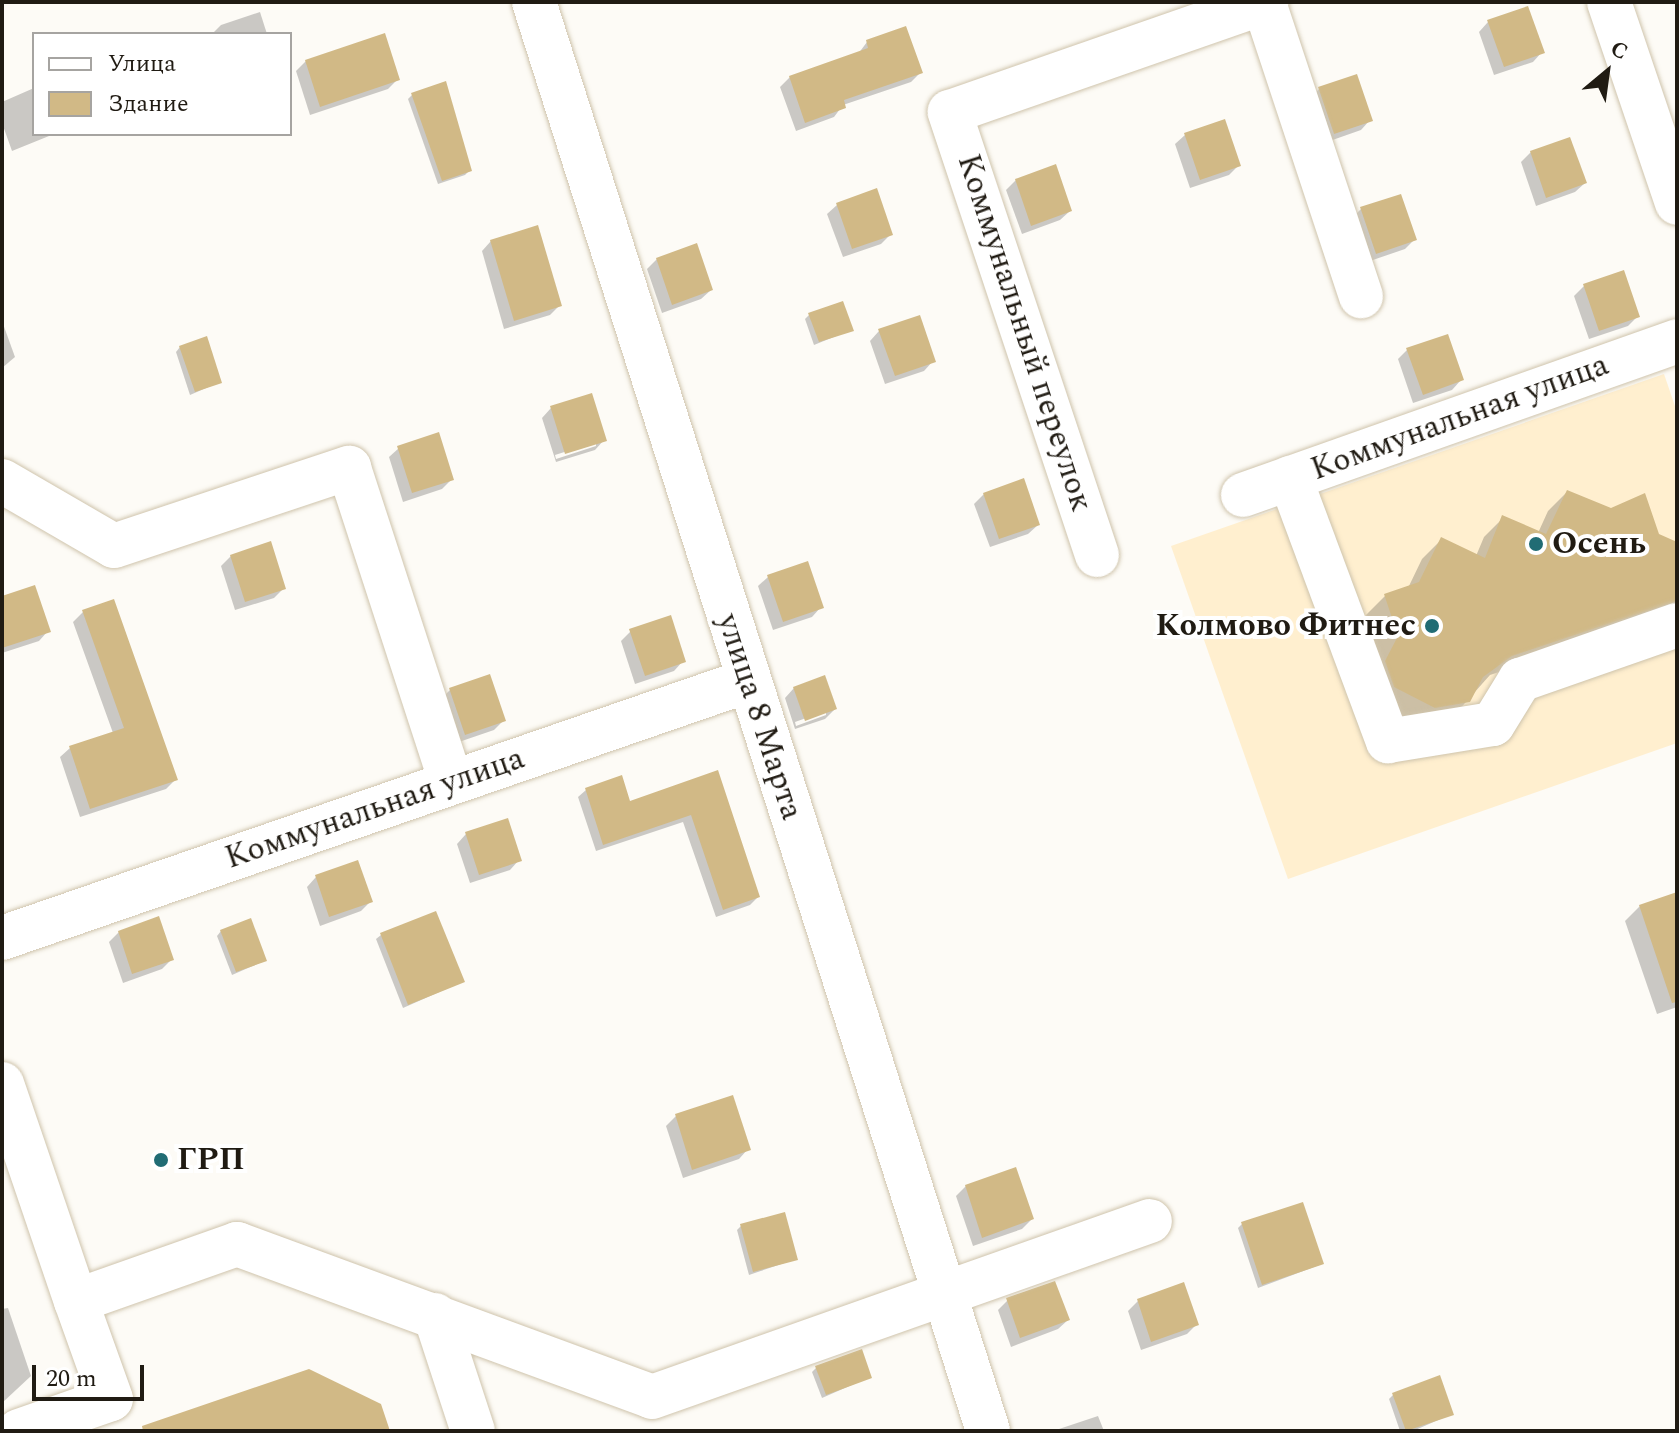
<!DOCTYPE html>
<meta charset="utf-8">
<style>
body{margin:0}
#map{position:relative;width:1679px;height:1433px;overflow:hidden;background:#fdfbf6;font-family:Spectral,serif}
div>[style]{position:absolute}
[style*='--x']{left:calc(var(--x)*1px);top:calc(var(--y)*1px);width:calc(var(--w)*1px);rotate:calc(var(--a)*1deg)}
.built>*{inset:0;background:#ffefcf}
.shadow>*{inset:0;background:#0003}
.building>*{inset:0;background:#d1b986}
.roads{filter:drop-shadow(0 0 2px #cfc4ac) drop-shadow(0 0 2px #cfc4ac)}
.minor>*{height:44px;margin:-22px;padding:0 22px;transform-origin:22px;border-radius:22px;background:#fff}
.dots>*{width:22px;height:22px;translate:-50% -50%;box-sizing:border-box;border:4px solid #fff;border-radius:50%}
span{translate:-50% -50%;white-space:nowrap;text-align:center;line-height:1.15;-webkit-text-stroke:8px #fff;paint-order:stroke}
.street-label{font-size:32px;color:#201b13}
.poi-label{font-size:32px;color:#201b13;font-weight:700}
.left{translate:0 -50%;text-align:left}
.right{translate:-100% -50%;text-align:right}
.frame{position:absolute;inset:0;border:4px solid #201b13;pointer-events:none}
.legend{position:absolute;left:32px;top:32px;width:260px;height:104px;box-sizing:border-box;background:#fff;border:2px solid #a6a4a1;margin:0;padding:10px 14px;list-style:none;font-size:24px;color:#201b13}
.legend li{display:flex;align-items:center;gap:16px;height:40px}
.legend b{width:40px;border:2px solid #a6a4a1}
.north{position:absolute;left:1567px;top:32px;width:80px;height:80px;-webkit-text-stroke:6px #fff;paint-order:stroke;rotate:29deg;font-size:22px;font-weight:700;line-height:32px;text-align:center;color:#201b13}
.north::after{content:'';display:block;margin:auto;width:28px;height:36px;background:#201b13;clip-path:polygon(50% 0,100% 100%,50% 72%,0 100%)}
.scale{position:absolute;left:32px;top:1365px;width:112px;height:36px;box-sizing:border-box;border:4px solid #201b13;border-top:0;padding-left:10px;font-size:24px;line-height:28px;white-space:nowrap;color:#201b13;-webkit-text-stroke:6px #fff;paint-order:stroke}
</style>
<div id="map">
<div class="built">
<i style="clip-path:polygon(1664px 374px,1677px 412px,1677px 743px,1288px 879px,1171px 546px)"></i>
</div>
<div class="shadow">
<i style="clip-path:polygon(260px 12px,267px 34px,212px 34px,221px 25px)"></i>
<i style="clip-path:polygon(1488px 22px,1542px 52px,1533px 62px,1494px 75px,1479px 32px)"></i>
<i style="clip-path:polygon(867px 42px,921px 72px,911px 82px,843px 105px,834px 117px,796px 131px,780px 87px,790px 77px,858px 54px)"></i>
<i style="clip-path:polygon(306px 61px,398px 79px,388px 89px,310px 115px,296px 71px)"></i>
<i style="clip-path:polygon(34px 88px,34px 134px,54px 134px,12px 151px,2px 123px,2px 102px)"></i>
<i style="clip-path:polygon(1319px 89px,1370px 120px,1361px 130px,1324px 143px,1310px 99px)"></i>
<i style="clip-path:polygon(412px 95px,470px 170px,465px 175px,438px 184px,408px 99px)"></i>
<i style="clip-path:polygon(1185px 135px,1239px 165px,1229px 175px,1190px 188px,1175px 144px)"></i>
<i style="clip-path:polygon(1531px 152px,1585px 183px,1575px 192px,1536px 206px,1521px 162px)"></i>
<i style="clip-path:polygon(1016px 180px,1070px 211px,1060px 220px,1022px 234px,1006px 190px)"></i>
<i style="clip-path:polygon(837px 205px,891px 234px,881px 244px,843px 257px,827px 214px)"></i>
<i style="clip-path:polygon(1361px 209px,1415px 239px,1405px 249px,1367px 262px,1351px 219px)"></i>
<i style="clip-path:polygon(491px 241px,559px 306px,550px 315px,504px 329px,482px 251px)"></i>
<i style="clip-path:polygon(657px 259px,711px 290px,701px 299px,662px 313px,647px 269px)"></i>
<i style="clip-path:polygon(1584px 286px,1638px 316px,1628px 326px,1589px 339px,1574px 296px)"></i>
<i style="clip-path:polygon(810px 314px,851px 330px,814px 345px,805px 319px)"></i>
<i style="clip-path:polygon(2px 321px,15px 357px,2px 368px)"></i>
<i style="clip-path:polygon(879px 331px,933px 361px,924px 371px,885px 384px,870px 341px)"></i>
<i style="clip-path:polygon(180px 347px,220px 382px,190px 395px,176px 352px)"></i>
<i style="clip-path:polygon(1407px 350px,1461px 380px,1452px 390px,1413px 403px,1398px 359px)"></i>
<i style="clip-path:polygon(evenodd,551px 408px,604px 440px,595px 450px,556px 462px,542px 418px,551px 408px,596px 442px,596px 446px,556px 459px,555px 455px,596px 442px)"></i>
<i style="clip-path:polygon(399px 448px,452px 479px,442px 489px,403px 502px,389px 457px)"></i>
<i style="clip-path:polygon(1567px 492px,1677px 544px,1677px 602px,1660px 619px,1490px 675px,1449px 721px,1415px 726px,1376px 706px,1379px 656px,1366px 615px,1385px 596px,1408px 588px,1422px 559px,1442px 539px,1476px 556px,1484px 537px,1503px 518px,1538px 533px,1548px 511px)"></i>
<i style="clip-path:polygon(984px 494px,1038px 525px,1028px 534px,990px 547px,974px 504px)"></i>
<i style="clip-path:polygon(231px 556px,284px 588px,274px 598px,235px 610px,221px 566px)"></i>
<i style="clip-path:polygon(768px 577px,821px 607px,812px 617px,773px 630px,758px 586px)"></i>
<i style="clip-path:polygon(2px 598px,48px 631px,39px 641px,2px 653px)"></i>
<i style="clip-path:polygon(113px 602px,176px 779px,166px 789px,80px 817px,60px 757px,70px 748px,113px 733px,73px 622px,83px 612px)"></i>
<i style="clip-path:polygon(631px 631px,683px 661px,674px 671px,635px 684px,621px 641px)"></i>
<i style="clip-path:polygon(evenodd,794px 688px,835px 709px,825px 719px,795px 729px,785px 698px,794px 688px,826px 711px,826px 715px,796px 726px,795px 722px,826px 711px)"></i>
<i style="clip-path:polygon(450px 690px,504px 720px,494px 730px,456px 743px,440px 700px)"></i>
<i style="clip-path:polygon(717px 772px,758px 897px,750px 905px,716px 917px,683px 822px,596px 851px,578px 797px,586px 790px,629px 803px)"></i>
<i style="clip-path:polygon(466px 834px,519px 860px,510px 870px,470px 883px,457px 844px)"></i>
<i style="clip-path:polygon(316px 877px,371px 901px,361px 911px,320px 926px,307px 887px)"></i>
<i style="clip-path:polygon(1677px 894px,1677px 1007px,1657px 1014px,1625px 921px,1640px 906px)"></i>
<i style="clip-path:polygon(221px 931px,264px 961px,232px 975px,217px 936px)"></i>
<i style="clip-path:polygon(119px 932px,172px 959px,162px 969px,123px 983px,109px 942px)"></i>
<i style="clip-path:polygon(381px 935px,462px 982px,403px 1008px,376px 939px)"></i>
<i style="clip-path:polygon(731px 1097px,748px 1149px,739px 1159px,683px 1178px,666px 1126px,676px 1116px)"></i>
<i style="clip-path:polygon(966px 1186px,1032px 1219px,1022px 1229px,973px 1246px,956px 1196px)"></i>
<i style="clip-path:polygon(1242px 1224px,1322px 1264px,1258px 1288px,1238px 1228px)"></i>
<i style="clip-path:polygon(741px 1226px,796px 1259px,749px 1275px,737px 1230px)"></i>
<i style="clip-path:polygon(1008px 1300px,1068px 1320px,1058px 1329px,1011px 1347px,998px 1310px)"></i>
<i style="clip-path:polygon(1138px 1301px,1197px 1324px,1187px 1334px,1141px 1350px,1128px 1311px)"></i>
<i style="clip-path:polygon(8px 1308px,31px 1376px,2px 1403px,2px 1309px)"></i>
<i style="clip-path:polygon(816px 1368px,870px 1377px,822px 1398px,812px 1372px)"></i>
<i style="clip-path:polygon(1393px 1395px,1452px 1414px,1413px 1431px,1400px 1431px,1389px 1399px)"></i>
<i style="clip-path:polygon(1098px 1416px,1104px 1431px,1053px 1431px)"></i>
</div>
<div class="building">
<i style="clip-path:polygon(1528px 6px,1545px 53px,1504px 67px,1487px 20px)"></i>
<i style="clip-path:polygon(906px 26px,923px 73px,844px 100px,846px 108px,805px 123px,789px 76px,868px 48px,866px 40px)"></i>
<i style="clip-path:polygon(385px 33px,400px 80px,320px 107px,305px 60px)"></i>
<i style="clip-path:polygon(1357px 74px,1373px 121px,1334px 134px,1318px 87px)"></i>
<i style="clip-path:polygon(446px 81px,472px 171px,442px 181px,411px 93px)"></i>
<i style="clip-path:polygon(1225px 119px,1241px 166px,1200px 180px,1184px 133px)"></i>
<i style="clip-path:polygon(1570px 137px,1587px 183px,1546px 198px,1530px 151px)"></i>
<i style="clip-path:polygon(1056px 164px,1072px 211px,1031px 226px,1015px 179px)"></i>
<i style="clip-path:polygon(877px 188px,893px 235px,852px 249px,836px 203px)"></i>
<i style="clip-path:polygon(1401px 194px,1417px 240px,1376px 254px,1360px 207px)"></i>
<i style="clip-path:polygon(538px 225px,562px 306px,514px 321px,490px 240px)"></i>
<i style="clip-path:polygon(697px 243px,713px 290px,672px 305px,656px 258px)"></i>
<i style="clip-path:polygon(1624px 270px,1640px 317px,1599px 331px,1583px 284px)"></i>
<i style="clip-path:polygon(843px 301px,854px 331px,819px 342px,808px 313px)"></i>
<i style="clip-path:polygon(920px 315px,936px 362px,895px 376px,878px 329px)"></i>
<i style="clip-path:polygon(1448px 334px,1464px 380px,1423px 395px,1406px 348px)"></i>
<i style="clip-path:polygon(207px 336px,222px 383px,195px 392px,179px 346px)"></i>
<i style="clip-path:polygon(592px 393px,607px 441px,565px 454px,550px 406px)"></i>
<i style="clip-path:polygon(439px 432px,454px 480px,412px 493px,397px 446px)"></i>
<i style="clip-path:polygon(1024px 478px,1040px 525px,999px 539px,983px 493px)"></i>
<i style="clip-path:polygon(1567px 490px,1611px 508px,1645px 493px,1659px 534px,1677px 542px,1677px 601px,1512px 656px,1483px 677px,1470px 702px,1435px 708px,1394px 687px,1385px 661px,1398px 636px,1384px 594px,1419px 582px,1441px 537px,1485px 558px,1502px 515px,1546px 534px)"></i>
<i style="clip-path:polygon(271px 541px,286px 589px,245px 602px,230px 555px)"></i>
<i style="clip-path:polygon(808px 561px,824px 608px,783px 622px,767px 575px)"></i>
<i style="clip-path:polygon(35px 585px,51px 632px,2px 648px,2px 596px)"></i>
<i style="clip-path:polygon(114px 599px,178px 780px,90px 809px,69px 746px,124px 728px,82px 610px)"></i>
<i style="clip-path:polygon(671px 615px,686px 662px,645px 676px,629px 629px)"></i>
<i style="clip-path:polygon(490px 674px,506px 721px,465px 735px,449px 688px)"></i>
<i style="clip-path:polygon(825px 675px,837px 709px,805px 721px,793px 687px)"></i>
<i style="clip-path:polygon(718px 770px,760px 897px,723px 910px,691px 815px,603px 845px,585px 788px,622px 775px,630px 801px)"></i>
<i style="clip-path:polygon(508px 818px,522px 861px,479px 875px,465px 832px)"></i>
<i style="clip-path:polygon(358px 860px,373px 902px,329px 917px,315px 875px)"></i>
<i style="clip-path:polygon(1677px 892px,1677px 1002px,1672px 1003px,1639px 905px)"></i>
<i style="clip-path:polygon(436px 911px,465px 982px,408px 1005px,380px 933px)"></i>
<i style="clip-path:polygon(159px 916px,174px 960px,132px 974px,118px 931px)"></i>
<i style="clip-path:polygon(251px 918px,267px 961px,236px 972px,220px 930px)"></i>
<i style="clip-path:polygon(733px 1095px,751px 1150px,692px 1170px,675px 1114px)"></i>
<i style="clip-path:polygon(1016px 1167px,1034px 1219px,982px 1238px,965px 1185px)"></i>
<i style="clip-path:polygon(1303px 1202px,1324px 1264px,1262px 1285px,1241px 1222px)"></i>
<i style="clip-path:polygon(785px 1212px,798px 1260px,753px 1272px,740px 1224px)"></i>
<i style="clip-path:polygon(1055px 1281px,1070px 1320px,1020px 1338px,1006px 1298px)"></i>
<i style="clip-path:polygon(1184px 1282px,1199px 1325px,1151px 1342px,1137px 1299px)"></i>
<i style="clip-path:polygon(862px 1349px,872px 1378px,826px 1395px,815px 1366px)"></i>
<i style="clip-path:polygon(309px 1369px,381px 1404px,390px 1431px,143px 1431px,142px 1426px)"></i>
<i style="clip-path:polygon(1440px 1375px,1454px 1415px,1406px 1431px,1392px 1393px)"></i>
</div>
<div class="roads">
<div class="minor">
<i style="--x:534;--y:2;--w:1499;--a:72.37"></i>
<i style="--x:1609;--y:2;--w:212;--a:71.3"></i>
<i style="--x:1264;--y:3;--w:309;--a:71.7"></i>
<i style="--x:1290;--y:478;--w:281;--a:69.6"></i>
<i style="--x:1388;--y:741;--w:106;--a:-9.2"></i>
<i style="--x:1493;--y:724;--w:52;--a:-58.5"></i>
<i style="--x:1520;--y:680;--w:166;--a:-19.3"></i>
<i style="--x:2;--y:481;--w:129;--a:30.1"></i>
<i style="--x:114;--y:546;--w:248;--a:-18.4"></i>
<i style="--x:349;--y:468;--w:330;--a:72"></i>
<i style="--x:1243;--y:495;--w:461;--a:-19.5"></i>
<i style="--x:1097;--y:555;--w:467;--a:-108.4"></i>
<i style="--x:950;--y:112;--w:335;--a:-19.2"></i>
<i style="--x:2;--y:938;--w:788;--a:-19.03"></i>
<i style="--x:2;--y:1084;--w:229;--a:71.2"></i>
<i style="--x:76;--y:1301;--w:171;--a:-19.5"></i>
<i style="--x:237;--y:1244;--w:442;--a:20.2"></i>
<i style="--x:652;--y:1397;--w:528;--a:-19.46"></i>
<i style="--x:435;--y:1315;--w:122;--a:71.9"></i>
<i style="--x:19;--y:1431;--w:97;--a:-19.2"></i>
<i style="--x:111;--y:1399;--w:104;--a:-109.7"></i>
</div>
</div>
<div class="dots">
<i style="left:1536px;top:544px;background:#216c74"></i>
<i style="left:1432px;top:626px;background:#216c74"></i>
<i style="left:161px;top:1160px;background:#216c74"></i>
</div>
<div class="street-label">
<span style="left:1024px;top:333px;rotate:72deg">Коммунальный переулок</span>
<span style="left:1460px;top:418px;rotate:-20deg">Коммунальная улица</span>
<span style="left:759px;top:717px;rotate:72deg">улица 8 Марта</span>
<span style="left:375px;top:809px;rotate:-19deg">Коммунальная улица</span>
</div>
<div class="poi-label">
<span class="left" style="left:1552px;top:544px">Осень</span>
<span class="right" style="left:1416px;top:626px">Колмово Фитнес</span>
<span class="left" style="left:177px;top:1160px">ГРП</span>
</div>
<div class="frame"></div>
<ul class="legend">
<li><b style="height:10px;background:#fff"></b>Улица</li>
<li><b style="height:22px;background:#d1b986"></b>Здание</li>
</ul>
<div class="north">С</div>
<div class="scale">20 m</div>
</div>
